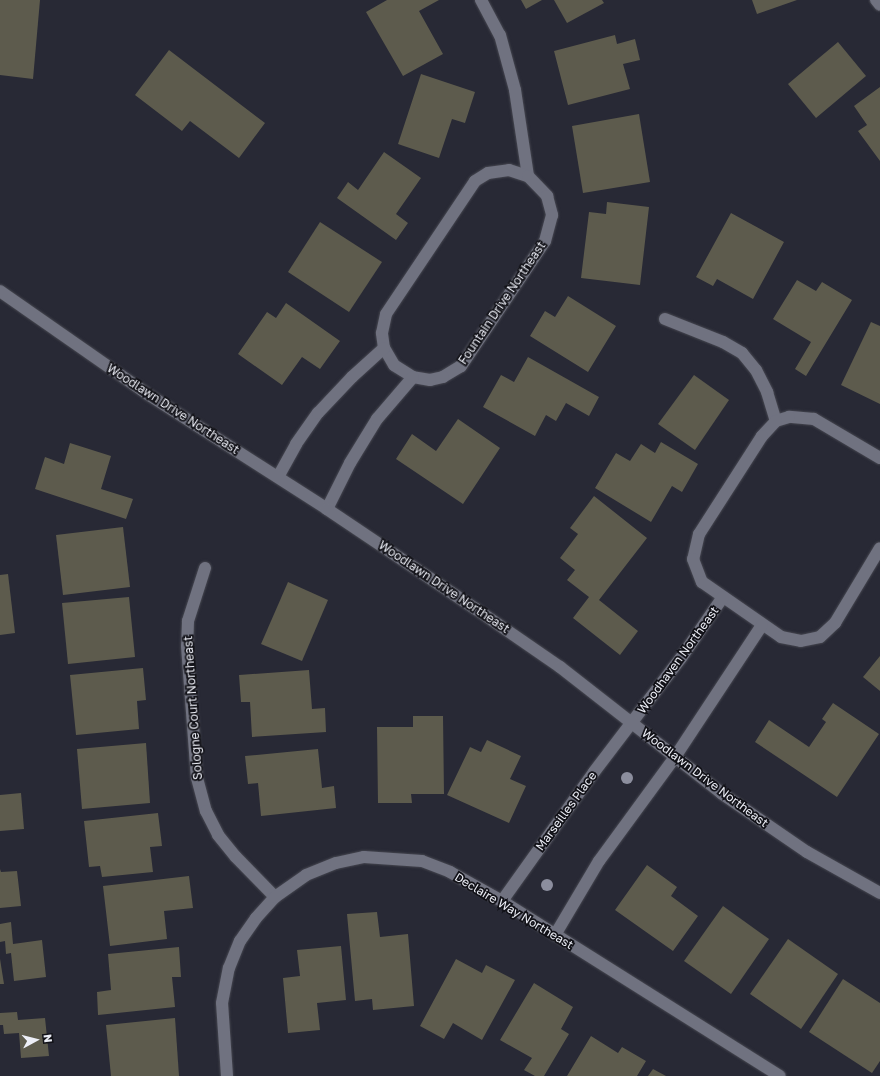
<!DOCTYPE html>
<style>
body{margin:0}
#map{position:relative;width:880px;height:1076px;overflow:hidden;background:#282935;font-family:"Golos Text",sans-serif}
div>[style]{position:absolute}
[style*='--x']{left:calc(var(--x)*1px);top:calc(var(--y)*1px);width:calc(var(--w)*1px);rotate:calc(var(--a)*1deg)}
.building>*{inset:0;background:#5d5b4d}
.roads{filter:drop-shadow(0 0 1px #464750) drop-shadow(0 0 1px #464750)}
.minor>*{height:12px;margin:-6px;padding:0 6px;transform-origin:6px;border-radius:6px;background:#707280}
.tertiary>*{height:12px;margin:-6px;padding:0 6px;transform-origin:6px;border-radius:6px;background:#707280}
.trees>*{width:12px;height:12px;margin:-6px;border-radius:50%;background:#8c8e9e}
span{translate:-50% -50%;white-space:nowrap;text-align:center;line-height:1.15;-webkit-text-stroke:3.5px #121218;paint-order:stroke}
.street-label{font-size:12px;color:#eceef6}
.north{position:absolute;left:16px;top:1020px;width:40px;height:40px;-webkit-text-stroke:3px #121218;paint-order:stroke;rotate:83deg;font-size:11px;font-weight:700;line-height:16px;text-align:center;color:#eceef6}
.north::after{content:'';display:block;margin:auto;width:14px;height:18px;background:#eceef6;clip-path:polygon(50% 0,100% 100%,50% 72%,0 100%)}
</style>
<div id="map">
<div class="building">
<i style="clip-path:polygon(0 0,40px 0,33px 79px,0 75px)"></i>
<i style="clip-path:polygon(387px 0,439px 0,419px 11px,443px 54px,403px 76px,366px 12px)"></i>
<i style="clip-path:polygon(521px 0,542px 0,526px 9px)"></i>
<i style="clip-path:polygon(554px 0,602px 0,604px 3px,567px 23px)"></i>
<i style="clip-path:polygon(752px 0,797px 0,757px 14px)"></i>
<i style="clip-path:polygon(615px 35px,617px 44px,635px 39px,640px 60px,623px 64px,630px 89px,568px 105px,554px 51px)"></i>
<i style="clip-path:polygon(838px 42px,866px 76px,816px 118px,788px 84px)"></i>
<i style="clip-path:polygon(169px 50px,265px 123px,239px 158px,190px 121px,182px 131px,135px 95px)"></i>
<i style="clip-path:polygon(421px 74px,475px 92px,465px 123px,452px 119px,439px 158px,398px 144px)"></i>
<i style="clip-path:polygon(880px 87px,880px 161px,858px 131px,867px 125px,854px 106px)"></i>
<i style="clip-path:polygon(639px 114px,650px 182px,583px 193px,572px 126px)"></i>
<i style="clip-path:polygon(384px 152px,421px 178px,396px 214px,408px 223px,396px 240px,337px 198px,348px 182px,358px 190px)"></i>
<i style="clip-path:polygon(607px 202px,649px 207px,640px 285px,581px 278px,589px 212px,606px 214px)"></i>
<i style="clip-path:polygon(731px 213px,784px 242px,753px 299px,717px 279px,713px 286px,696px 277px)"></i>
<i style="clip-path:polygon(320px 222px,382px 262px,349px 312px,288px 272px)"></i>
<i style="clip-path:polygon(797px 280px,816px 291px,822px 282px,852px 300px,806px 376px,795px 369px,811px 342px,773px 319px)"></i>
<i style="clip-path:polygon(568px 296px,616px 326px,588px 372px,530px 336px,545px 311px,555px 317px)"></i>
<i style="clip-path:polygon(286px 303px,340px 341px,320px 369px,302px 357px,282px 385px,238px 354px,267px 312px,276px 318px)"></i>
<i style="clip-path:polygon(871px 322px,880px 326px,880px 404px,841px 385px)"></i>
<i style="clip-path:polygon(528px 357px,599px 397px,589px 416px,566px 403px,556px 421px,546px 415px,535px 436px,483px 407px,501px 375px,514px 382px)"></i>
<i style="clip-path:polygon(694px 375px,729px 400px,695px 450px,658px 424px)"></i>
<i style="clip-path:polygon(458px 419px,500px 448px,463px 504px,396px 459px,412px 434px,436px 451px)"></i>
<i style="clip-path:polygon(661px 442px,698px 464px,682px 492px,672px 486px,651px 522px,595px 488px,616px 453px,630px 461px,641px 444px,655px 453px)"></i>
<i style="clip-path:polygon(70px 443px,111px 456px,101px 489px,133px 499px,126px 519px,35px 489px,45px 457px,64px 464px)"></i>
<i style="clip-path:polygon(594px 496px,647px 538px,599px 600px,638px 631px,620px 655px,573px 618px,589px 597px,567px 580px,575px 570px,560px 558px,578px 534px,570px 528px)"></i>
<i style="clip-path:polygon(123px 527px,130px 587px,63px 595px,56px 535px)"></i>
<i style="clip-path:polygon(8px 574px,15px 633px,0 635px,0 575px)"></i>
<i style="clip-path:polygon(288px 582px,328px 600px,302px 661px,261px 644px)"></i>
<i style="clip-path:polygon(129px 597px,135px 657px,68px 664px,62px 603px)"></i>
<i style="clip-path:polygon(880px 656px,880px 691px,863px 677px)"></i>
<i style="clip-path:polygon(143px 668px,146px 700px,137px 701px,139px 729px,76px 735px,70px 675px)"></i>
<i style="clip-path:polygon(309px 670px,312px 709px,325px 708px,326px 732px,252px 737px,250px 702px,241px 702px,239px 675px)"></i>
<i style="clip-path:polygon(833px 703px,879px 734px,837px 797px,755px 742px,769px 720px,809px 747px,826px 722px,822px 719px)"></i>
<i style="clip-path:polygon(413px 716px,443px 716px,444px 794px,411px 794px,412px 803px,378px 803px,377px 727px,413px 727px)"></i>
<i style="clip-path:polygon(487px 740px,521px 756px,510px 779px,526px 786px,509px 823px,447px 795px,470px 747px,481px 752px)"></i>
<i style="clip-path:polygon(146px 743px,150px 803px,82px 809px,77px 749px)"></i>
<i style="clip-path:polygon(318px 749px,322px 788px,334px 786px,336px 808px,261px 816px,258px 783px,248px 784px,245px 756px)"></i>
<i style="clip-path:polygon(21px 793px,24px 829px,0 831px,0 795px)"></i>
<i style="clip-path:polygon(158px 813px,162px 846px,150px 847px,153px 872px,102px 877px,100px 866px,89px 867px,84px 821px)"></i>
<i style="clip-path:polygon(647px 865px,677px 887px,671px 896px,698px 916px,673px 951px,615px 910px)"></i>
<i style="clip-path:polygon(0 869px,1px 872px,17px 871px,21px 906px,0 908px)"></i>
<i style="clip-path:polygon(189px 876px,193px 908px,164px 911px,167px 939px,110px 946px,103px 886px)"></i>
<i style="clip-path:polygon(723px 906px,769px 939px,731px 994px,684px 961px)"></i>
<i style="clip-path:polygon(377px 912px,380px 937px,408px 934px,414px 1006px,373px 1010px,372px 999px,355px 1001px,347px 914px)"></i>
<i style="clip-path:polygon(11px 922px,13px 944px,42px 940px,46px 977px,14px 981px,11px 953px,6px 954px,5px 941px,0 942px,0 924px)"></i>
<i style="clip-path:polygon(788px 939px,838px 974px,801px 1029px,750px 994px)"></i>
<i style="clip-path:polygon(341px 946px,346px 1000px,317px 1003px,320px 1030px,288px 1033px,283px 978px,300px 976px,297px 950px)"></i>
<i style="clip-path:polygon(179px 947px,181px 977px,172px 977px,175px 1007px,98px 1015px,97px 992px,111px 990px,108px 954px)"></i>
<i style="clip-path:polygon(0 959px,4px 984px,0 984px)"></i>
<i style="clip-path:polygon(456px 959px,482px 973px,486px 965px,515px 980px,482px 1040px,453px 1023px,444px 1039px,420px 1026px)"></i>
<i style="clip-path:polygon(843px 979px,880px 1003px,880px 1061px,872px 1073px,809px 1032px)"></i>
<i style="clip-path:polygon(534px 983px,573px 1007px,561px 1029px,569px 1034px,544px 1076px,535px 1076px,524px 1070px,532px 1058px,500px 1040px)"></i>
<i style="clip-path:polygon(17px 1012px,18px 1020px,45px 1018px,49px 1056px,21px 1058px,19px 1033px,4px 1034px,3px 1025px,0 1025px,0 1013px)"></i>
<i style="clip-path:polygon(175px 1018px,179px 1076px,111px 1076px,106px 1025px)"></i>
<i style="clip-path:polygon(591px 1036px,618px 1053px,622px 1047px,646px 1061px,637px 1076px,567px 1076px)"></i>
<i style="clip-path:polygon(653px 1069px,666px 1076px,648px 1076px)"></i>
</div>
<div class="roads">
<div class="minor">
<i style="--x:481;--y:0;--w:40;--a:62"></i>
<i style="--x:500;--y:35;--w:57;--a:74.7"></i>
<i style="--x:515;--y:90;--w:87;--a:81.4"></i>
<i style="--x:876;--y:0;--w:6;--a:51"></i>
<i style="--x:509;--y:170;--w:20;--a:18"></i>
<i style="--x:528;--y:176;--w:28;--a:46"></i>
<i style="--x:547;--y:196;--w:20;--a:75"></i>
<i style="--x:552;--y:215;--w:27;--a:105"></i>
<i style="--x:545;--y:241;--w:151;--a:123.9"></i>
<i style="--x:461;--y:366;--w:21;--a:149"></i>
<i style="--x:443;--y:377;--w:13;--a:167"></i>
<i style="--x:430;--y:380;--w:17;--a:-170"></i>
<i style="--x:413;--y:377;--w:22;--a:-148"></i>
<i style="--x:394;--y:365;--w:20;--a:-120"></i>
<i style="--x:384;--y:348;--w:15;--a:-98"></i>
<i style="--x:382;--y:333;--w:19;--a:-78"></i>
<i style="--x:386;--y:314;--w:160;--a:-56.2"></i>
<i style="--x:475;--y:181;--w:15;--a:-32"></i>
<i style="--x:488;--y:173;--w:21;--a:-8"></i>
<i style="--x:665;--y:319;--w:62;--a:21.6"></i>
<i style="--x:723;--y:342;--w:22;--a:30"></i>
<i style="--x:742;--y:353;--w:22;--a:51"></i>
<i style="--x:756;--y:370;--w:25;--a:63"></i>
<i style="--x:767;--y:392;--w:30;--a:73"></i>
<i style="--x:880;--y:458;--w:77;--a:-149.4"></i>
<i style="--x:814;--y:419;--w:25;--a:-175"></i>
<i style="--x:789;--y:417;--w:14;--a:163"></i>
<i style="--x:776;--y:421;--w:21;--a:133"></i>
<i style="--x:762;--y:436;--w:117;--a:122.7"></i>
<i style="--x:699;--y:534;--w:26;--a:103"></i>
<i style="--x:693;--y:559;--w:25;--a:69"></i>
<i style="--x:702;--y:582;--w:96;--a:34.8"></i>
<i style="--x:781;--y:637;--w:20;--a:11"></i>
<i style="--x:801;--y:641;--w:19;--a:-12"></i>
<i style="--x:820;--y:637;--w:21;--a:-43"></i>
<i style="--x:835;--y:623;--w:87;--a:-59"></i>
<i style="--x:278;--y:477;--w:38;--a:-61"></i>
<i style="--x:296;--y:444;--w:38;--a:-55"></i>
<i style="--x:318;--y:413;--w:50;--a:-46.6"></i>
<i style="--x:352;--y:377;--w:43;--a:-42.2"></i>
<i style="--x:327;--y:509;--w:51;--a:-63.4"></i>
<i style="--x:350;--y:463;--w:52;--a:-58.5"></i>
<i style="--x:377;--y:419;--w:55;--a:-49.4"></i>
<i style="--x:205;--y:568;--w:56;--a:107.8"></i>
<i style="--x:188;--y:621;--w:25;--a:92"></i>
<i style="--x:187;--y:646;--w:132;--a:85.7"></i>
<i style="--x:197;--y:778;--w:34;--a:75"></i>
<i style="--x:206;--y:811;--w:27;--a:63"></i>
<i style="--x:218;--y:835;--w:28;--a:51"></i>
<i style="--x:236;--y:857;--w:56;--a:45.7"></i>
<i style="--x:502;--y:901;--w:158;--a:-54.5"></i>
<i style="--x:594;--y:772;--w:143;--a:-52.7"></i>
<i style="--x:681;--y:658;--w:74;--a:-55.5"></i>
<i style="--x:555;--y:935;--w:86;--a:-59.3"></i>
<i style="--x:599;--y:861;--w:129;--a:-53.8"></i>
<i style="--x:675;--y:757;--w:158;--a:-56.6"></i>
<i style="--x:227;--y:1076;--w:73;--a:-93.9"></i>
<i style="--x:222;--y:1003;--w:36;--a:-79"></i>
<i style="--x:229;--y:968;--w:29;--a:-68"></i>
<i style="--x:240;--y:941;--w:28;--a:-55"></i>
<i style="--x:256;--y:918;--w:28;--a:-48"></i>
<i style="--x:275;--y:897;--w:38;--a:-35"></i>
<i style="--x:306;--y:875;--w:32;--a:-22"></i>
<i style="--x:336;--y:863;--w:29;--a:-12"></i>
<i style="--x:364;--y:857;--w:58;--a:3.9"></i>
<i style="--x:422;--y:861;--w:30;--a:21"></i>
<i style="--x:450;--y:872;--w:60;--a:29.1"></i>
<i style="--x:502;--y:901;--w:328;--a:32.2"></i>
</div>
<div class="tertiary">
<i style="--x:0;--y:291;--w:182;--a:34.9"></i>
<i style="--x:149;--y:395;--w:211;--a:32.6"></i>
<i style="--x:327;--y:509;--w:179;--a:33.9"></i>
<i style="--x:476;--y:609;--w:102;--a:34.6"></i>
<i style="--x:560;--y:667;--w:204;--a:38"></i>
<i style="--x:721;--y:793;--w:104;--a:34.5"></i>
<i style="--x:807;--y:852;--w:84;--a:29.3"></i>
</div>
</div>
<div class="trees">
<i style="left:627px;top:778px"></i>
<i style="left:547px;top:885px"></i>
</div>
<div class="street-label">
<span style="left:502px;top:303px;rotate:-56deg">Fountain Drive Northeast</span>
<span style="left:173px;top:409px;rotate:33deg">Woodlawn Drive Northeast</span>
<span style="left:444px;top:587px;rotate:34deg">Woodlawn Drive Northeast</span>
<span style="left:678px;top:660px;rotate:-54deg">Woodhaven Northeast</span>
<span style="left:193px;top:708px;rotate:-94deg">Sologne Court Northeast</span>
<span style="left:705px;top:778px;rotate:37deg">Woodlawn Drive Northeast</span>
<span style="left:566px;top:811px;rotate:-54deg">Marseilles Place</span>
<span style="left:514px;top:911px;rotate:31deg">Declaire Way Northeast</span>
</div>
<div class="north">N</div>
</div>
